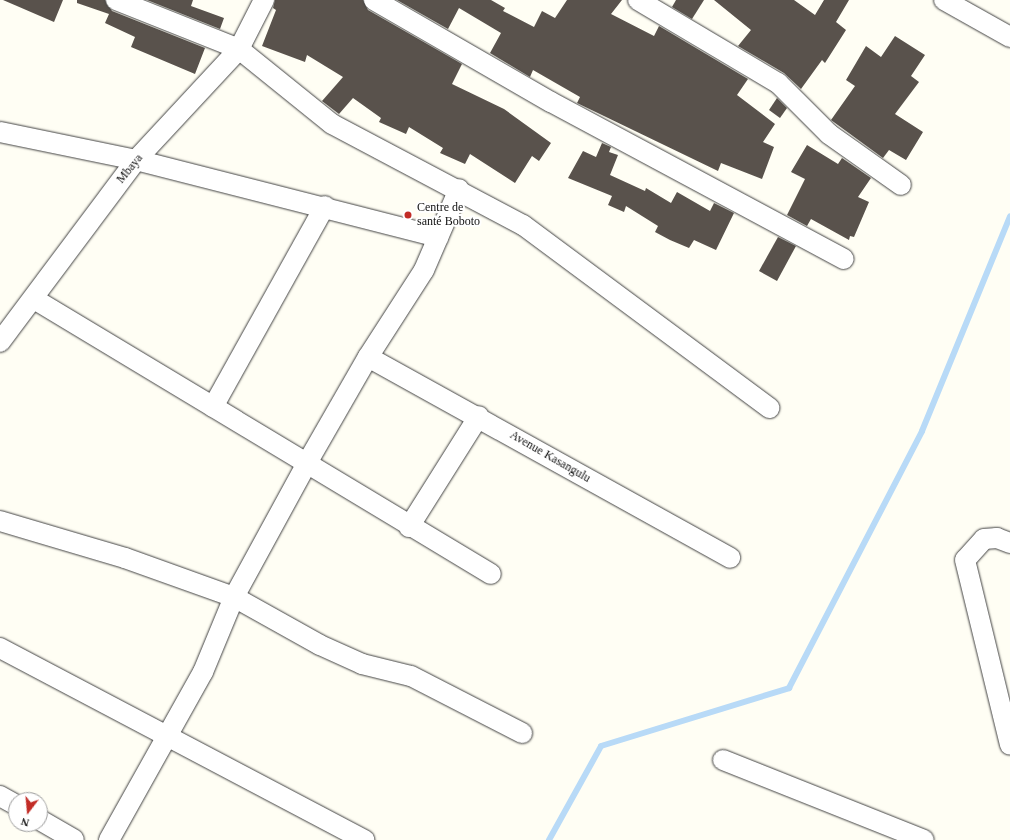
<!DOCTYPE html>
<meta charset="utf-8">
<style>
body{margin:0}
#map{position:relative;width:1010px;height:840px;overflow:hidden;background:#fffef4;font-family:Georgia,serif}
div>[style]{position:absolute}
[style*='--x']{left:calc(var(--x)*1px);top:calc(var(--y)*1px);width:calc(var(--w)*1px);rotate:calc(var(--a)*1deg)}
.stream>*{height:6px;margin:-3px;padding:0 3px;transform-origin:3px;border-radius:3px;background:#b8daf7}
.building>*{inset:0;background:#59524c}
.roads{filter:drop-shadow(0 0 1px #434343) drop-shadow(0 0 1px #434343)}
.minor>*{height:20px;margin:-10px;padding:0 10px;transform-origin:10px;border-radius:10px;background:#fff}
.dots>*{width:11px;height:11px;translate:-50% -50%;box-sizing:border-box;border:2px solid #fff;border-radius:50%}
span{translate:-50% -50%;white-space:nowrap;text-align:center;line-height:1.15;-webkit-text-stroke:4px #fff;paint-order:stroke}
.street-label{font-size:12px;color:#101010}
.poi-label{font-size:12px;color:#101010}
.left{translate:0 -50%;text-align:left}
.north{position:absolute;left:8px;top:792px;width:40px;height:40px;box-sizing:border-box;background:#fff;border:1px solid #9f9f9f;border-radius:50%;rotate:196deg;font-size:11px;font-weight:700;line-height:16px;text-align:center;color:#101010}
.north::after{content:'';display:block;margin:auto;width:14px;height:18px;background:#c22c26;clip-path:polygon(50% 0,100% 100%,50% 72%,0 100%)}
</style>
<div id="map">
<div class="stream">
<i style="--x:549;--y:840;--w:107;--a:-61"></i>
<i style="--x:601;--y:746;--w:197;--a:-17.1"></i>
<i style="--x:789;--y:688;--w:289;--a:-62.6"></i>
<i style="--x:922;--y:431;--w:232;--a:-67.7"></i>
</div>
<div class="building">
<i style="clip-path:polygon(3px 0,63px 0,54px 22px)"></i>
<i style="clip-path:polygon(77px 0,105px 0,112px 11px,205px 48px,195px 74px,131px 47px,135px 37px,105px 23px,109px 14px,77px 3px)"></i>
<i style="clip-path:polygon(147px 0,193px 0,191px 6px,224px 18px,220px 29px)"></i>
<i style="clip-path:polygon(275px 0,363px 0,368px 10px,462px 64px,452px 84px,504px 109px,551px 143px,539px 161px,532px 156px,515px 183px,470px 154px,465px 164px,440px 153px,443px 148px,409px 127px,406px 134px,379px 122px,381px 118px,353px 98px,339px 114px,322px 101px,343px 77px,307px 55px,305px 62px,262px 46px,276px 10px,273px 8px)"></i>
<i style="clip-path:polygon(397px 0,491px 0,505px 8px,503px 11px,534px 27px,542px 11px,555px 18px,567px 0,622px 0,611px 14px,654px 36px,659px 26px,748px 79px,737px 95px,775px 124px,763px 142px,774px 147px,762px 179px,721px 163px,718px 171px,577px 103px,580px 97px,533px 70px,530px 77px,490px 53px,501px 33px,459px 8px,448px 29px)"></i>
<i style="clip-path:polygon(676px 0,704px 0,692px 19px,672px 7px)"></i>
<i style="clip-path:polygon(714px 0,794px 0,815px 15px,824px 0,849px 0,836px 22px,846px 30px,825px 63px,822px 60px,801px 89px,784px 73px,738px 46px,751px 30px)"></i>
<i style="clip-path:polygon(895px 36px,925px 55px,911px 76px,919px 82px,895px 114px,923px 132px,906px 160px,889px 150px,883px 158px,831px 120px,855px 86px,846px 80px,866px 46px,881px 57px)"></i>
<i style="clip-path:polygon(777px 98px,787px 108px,780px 118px,769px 110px)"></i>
<i style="clip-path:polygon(602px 143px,611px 147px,609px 152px,618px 155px,610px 175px,645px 191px,646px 188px,671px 203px,677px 192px,710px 211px,714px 203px,734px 213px,716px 250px,694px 240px,689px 248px,670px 240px,655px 232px,658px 226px,626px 206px,624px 212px,608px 205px,612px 196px,568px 178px,583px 151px,596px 157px)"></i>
<i style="clip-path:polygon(807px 145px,838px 164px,842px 158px,871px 178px,858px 197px,869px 202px,854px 237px,850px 236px,849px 240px,811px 219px,807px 226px,787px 215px,805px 179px,791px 172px)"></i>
<i style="clip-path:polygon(778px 237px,796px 246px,777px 281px,759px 271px)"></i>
</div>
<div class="roads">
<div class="minor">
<i style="--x:116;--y:0;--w:132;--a:21.7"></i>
<i style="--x:239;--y:49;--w:119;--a:38.9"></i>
<i style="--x:332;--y:124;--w:216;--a:27.9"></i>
<i style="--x:523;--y:225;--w:307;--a:36.6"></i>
<i style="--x:374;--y:0;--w:204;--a:30"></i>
<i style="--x:551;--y:102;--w:332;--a:28.2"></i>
<i style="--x:638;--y:0;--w:163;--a:30.7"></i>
<i style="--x:778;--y:83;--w:72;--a:45"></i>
<i style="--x:829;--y:134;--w:88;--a:35.3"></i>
<i style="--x:944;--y:0;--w:76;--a:29.3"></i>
<i style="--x:0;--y:132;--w:139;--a:11.6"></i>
<i style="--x:136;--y:160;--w:312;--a:14.3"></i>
<i style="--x:34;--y:299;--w:533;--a:31.04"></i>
<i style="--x:0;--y:342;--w:227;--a:-53.2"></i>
<i style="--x:136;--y:160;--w:151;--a:-47.1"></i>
<i style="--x:239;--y:49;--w:55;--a:-63"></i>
<i style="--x:368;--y:357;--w:414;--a:29"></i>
<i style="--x:213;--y:407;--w:230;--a:-60.9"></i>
<i style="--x:0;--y:521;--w:130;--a:16.5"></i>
<i style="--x:125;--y:558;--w:116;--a:19.7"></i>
<i style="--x:234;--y:597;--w:98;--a:29.2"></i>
<i style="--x:320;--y:645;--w:46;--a:24.3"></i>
<i style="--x:362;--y:664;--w:50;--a:13.8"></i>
<i style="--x:411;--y:676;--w:125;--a:27.2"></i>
<i style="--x:409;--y:527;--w:131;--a:-57.8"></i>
<i style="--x:1010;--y:543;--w:14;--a:-159"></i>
<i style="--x:997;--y:538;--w:13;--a:176"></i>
<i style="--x:984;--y:539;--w:28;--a:132"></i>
<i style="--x:965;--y:560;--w:190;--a:76.3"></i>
<i style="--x:0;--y:648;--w:412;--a:27.8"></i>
<i style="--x:723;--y:760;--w:216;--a:21.7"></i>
<i style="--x:0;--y:796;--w:18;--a:29"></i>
<i style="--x:40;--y:820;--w:39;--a:30"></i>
<i style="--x:109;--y:840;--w:193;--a:-60.8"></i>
<i style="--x:203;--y:672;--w:81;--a:-67.5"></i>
<i style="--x:234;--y:597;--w:153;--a:-61.4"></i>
<i style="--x:307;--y:463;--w:122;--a:-60.1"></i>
<i style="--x:368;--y:357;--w:103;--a:-57.2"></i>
<i style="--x:424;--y:270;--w:88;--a:-66.6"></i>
</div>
</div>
<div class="dots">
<i style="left:408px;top:215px;background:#c22c26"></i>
</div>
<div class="street-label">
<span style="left:130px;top:169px;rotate:-51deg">Mbaya</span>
<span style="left:550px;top:457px;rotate:30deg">Avenue Kasangulu</span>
</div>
<div class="poi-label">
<span class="left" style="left:417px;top:215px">Centre de<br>santé Boboto</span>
</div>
<div class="north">N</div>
</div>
